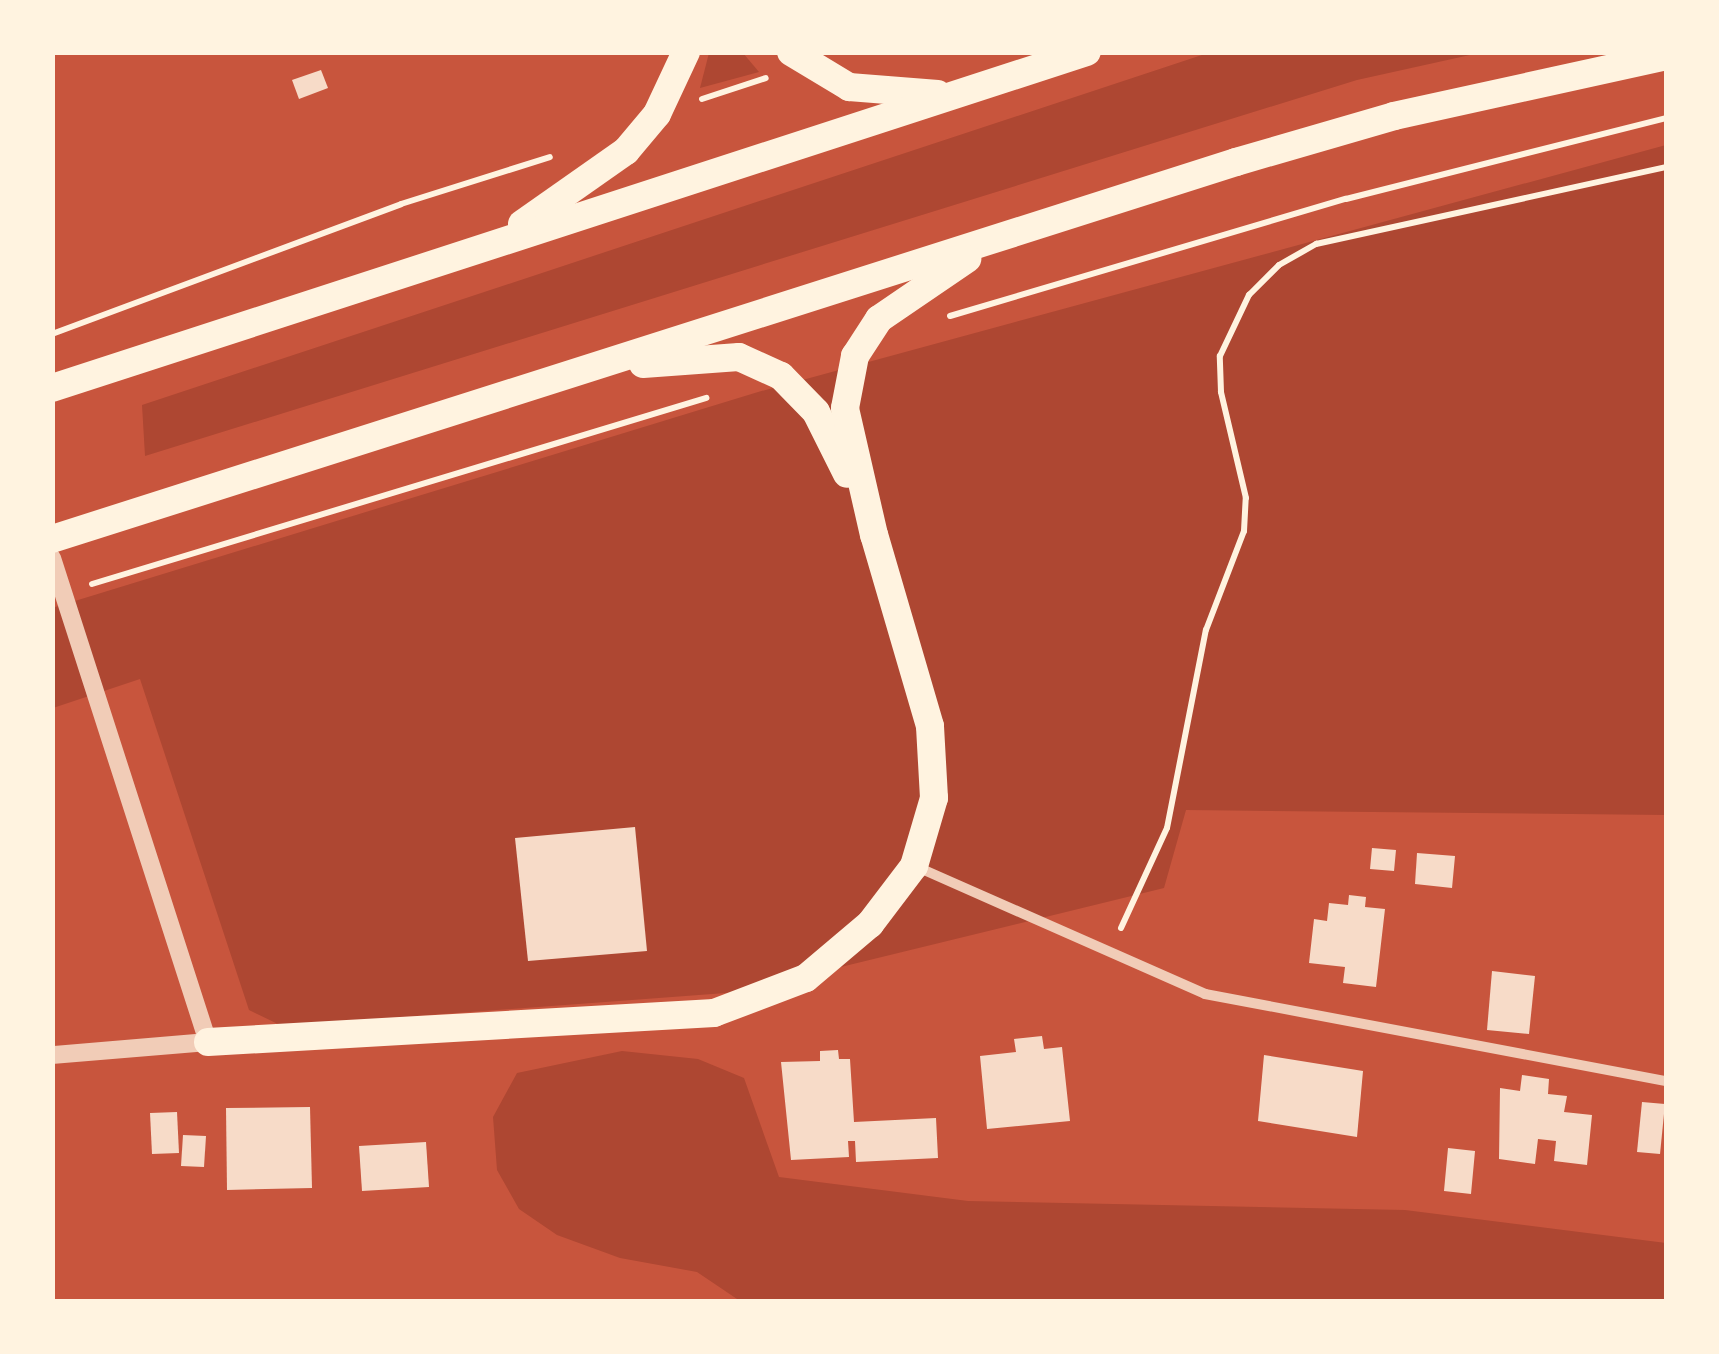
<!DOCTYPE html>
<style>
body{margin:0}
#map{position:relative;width:1719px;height:1354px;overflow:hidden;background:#c8553d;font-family:Helvetica,sans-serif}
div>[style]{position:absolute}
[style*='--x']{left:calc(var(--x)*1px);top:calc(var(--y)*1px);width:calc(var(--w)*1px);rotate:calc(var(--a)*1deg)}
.green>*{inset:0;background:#ae4732}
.building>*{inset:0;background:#f7dbc8}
.path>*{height:6px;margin:-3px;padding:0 3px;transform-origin:3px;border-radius:3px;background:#fff3e0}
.minor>*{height:10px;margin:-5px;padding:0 5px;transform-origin:5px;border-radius:5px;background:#f1ccb7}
.tertiary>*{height:18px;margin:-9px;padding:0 9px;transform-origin:9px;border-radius:9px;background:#f1ccb7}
.trunk>*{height:28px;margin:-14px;padding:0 14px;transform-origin:14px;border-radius:14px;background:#fff3e0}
span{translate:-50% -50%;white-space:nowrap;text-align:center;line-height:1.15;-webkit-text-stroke:10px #fff3e0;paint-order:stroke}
.frame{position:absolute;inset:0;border:55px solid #fff3e0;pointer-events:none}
</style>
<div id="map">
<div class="green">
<i style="clip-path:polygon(1211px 52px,1479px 53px,1357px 80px,145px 456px,142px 405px)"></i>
<i style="clip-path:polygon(709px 53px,743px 53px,759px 72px,700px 88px)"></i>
<i style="clip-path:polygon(1666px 145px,1666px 815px,1186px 810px,1164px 888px,739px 992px,282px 1026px,249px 1010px,140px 679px,53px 708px,52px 608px,758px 392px)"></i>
<i style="clip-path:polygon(622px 1051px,698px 1059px,744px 1078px,779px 1177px,968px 1201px,1405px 1210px,1666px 1243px,1666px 1301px,740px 1301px,697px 1272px,620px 1258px,557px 1235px,519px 1209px,497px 1170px,493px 1117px,517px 1073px)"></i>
</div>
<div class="building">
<i style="clip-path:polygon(321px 70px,328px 88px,299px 99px,292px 80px)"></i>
<i style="clip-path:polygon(635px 827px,647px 951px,528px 961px,515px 838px)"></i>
<i style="clip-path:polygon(1372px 848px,1396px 850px,1394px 871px,1370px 869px)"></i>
<i style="clip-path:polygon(1417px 853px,1455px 856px,1452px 888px,1415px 884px)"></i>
<i style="clip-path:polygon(1349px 895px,1366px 897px,1365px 907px,1385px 909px,1376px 987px,1343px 983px,1345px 967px,1309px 963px,1314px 919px,1327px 921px,1329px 903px,1348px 905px)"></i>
<i style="clip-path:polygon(1492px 971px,1535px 976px,1529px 1034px,1487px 1030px)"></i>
<i style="clip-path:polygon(1042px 1036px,1044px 1049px,1062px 1047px,1070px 1121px,987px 1129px,980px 1056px,1016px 1052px,1014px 1039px)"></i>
<i style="clip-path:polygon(838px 1050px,839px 1059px,850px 1059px,854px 1122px,936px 1118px,938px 1158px,856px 1162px,855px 1141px,848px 1141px,849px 1157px,791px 1160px,781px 1062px,820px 1061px,820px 1051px)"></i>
<i style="clip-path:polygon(1264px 1055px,1363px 1071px,1357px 1137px,1258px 1121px)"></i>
<i style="clip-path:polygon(1522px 1075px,1549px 1079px,1548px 1094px,1567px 1096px,1564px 1112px,1592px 1115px,1587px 1165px,1554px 1161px,1556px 1141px,1538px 1139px,1535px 1164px,1499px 1159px,1500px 1088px,1520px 1091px)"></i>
<i style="clip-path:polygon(1642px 1102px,1665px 1104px,1660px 1154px,1637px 1152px)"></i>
<i style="clip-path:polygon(310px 1107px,312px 1188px,227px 1190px,226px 1108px)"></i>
<i style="clip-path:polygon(177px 1112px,179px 1153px,152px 1154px,150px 1113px)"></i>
<i style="clip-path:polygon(183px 1135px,206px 1136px,204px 1167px,181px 1166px)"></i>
<i style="clip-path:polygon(426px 1142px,429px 1187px,362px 1191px,359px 1146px)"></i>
<i style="clip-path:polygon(1448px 1148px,1475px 1151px,1471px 1194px,1444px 1191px)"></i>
</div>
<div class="path">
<i style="--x:702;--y:99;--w:67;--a:-18.2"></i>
<i style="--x:950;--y:316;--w:413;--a:-16.5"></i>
<i style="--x:1346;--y:199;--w:330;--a:-14.2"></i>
<i style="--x:52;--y:334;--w:372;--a:-20.4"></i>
<i style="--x:401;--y:204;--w:156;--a:-17.5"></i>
<i style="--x:92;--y:584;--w:642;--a:-16.85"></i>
<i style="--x:52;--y:676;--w:3;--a:90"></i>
<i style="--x:1121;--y:928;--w:110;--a:-65.3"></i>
<i style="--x:1167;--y:828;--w:202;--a:-78.9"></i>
<i style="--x:1206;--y:630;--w:106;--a:-69"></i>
<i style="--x:1244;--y:531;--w:33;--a:-87"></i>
<i style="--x:1246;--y:498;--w:109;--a:-103.3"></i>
<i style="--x:1221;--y:392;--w:36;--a:-92"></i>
<i style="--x:1220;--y:356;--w:68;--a:-64.6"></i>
<i style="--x:1249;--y:295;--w:42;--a:-45"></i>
<i style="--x:1279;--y:265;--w:43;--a:-29.6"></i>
<i style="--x:1316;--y:244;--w:358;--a:-12.4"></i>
</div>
<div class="minor">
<i style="--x:915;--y:866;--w:317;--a:23.8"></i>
<i style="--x:1205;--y:994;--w:469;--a:10.7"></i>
</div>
<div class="tertiary">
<i style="--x:52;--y:558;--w:509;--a:72.14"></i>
<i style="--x:208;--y:1042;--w:157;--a:175.2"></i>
</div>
<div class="trunk">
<i style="--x:791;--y:52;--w:68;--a:31.1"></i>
<i style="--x:849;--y:87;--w:89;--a:4.5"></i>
<i style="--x:522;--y:224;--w:127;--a:-35.1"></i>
<i style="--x:626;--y:151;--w:48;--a:-50"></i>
<i style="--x:657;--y:114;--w:68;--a:-64.9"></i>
<i style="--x:643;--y:364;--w:96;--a:-4.2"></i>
<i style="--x:739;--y:357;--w:46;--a:24.3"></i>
<i style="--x:781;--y:376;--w:50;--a:45.8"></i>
<i style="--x:816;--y:412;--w:69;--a:63.4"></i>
<i style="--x:52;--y:388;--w:1088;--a:-17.99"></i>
<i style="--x:52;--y:539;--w:1243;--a:-17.66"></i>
<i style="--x:1236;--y:162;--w:165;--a:-16.2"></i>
<i style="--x:1394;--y:116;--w:279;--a:-12.4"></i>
<i style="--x:208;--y:1042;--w:507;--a:-3.28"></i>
<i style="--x:714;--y:1013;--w:98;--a:-20.8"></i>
<i style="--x:806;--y:978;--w:84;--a:-40.2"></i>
<i style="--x:870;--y:924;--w:73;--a:-52.8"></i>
<i style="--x:914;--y:866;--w:71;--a:-73.6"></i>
<i style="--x:934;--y:798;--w:72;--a:-93.2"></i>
<i style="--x:930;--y:726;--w:199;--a:-106.3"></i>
<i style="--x:874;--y:535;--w:130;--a:-102.9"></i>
<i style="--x:845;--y:408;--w:53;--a:-79.1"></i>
<i style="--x:855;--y:356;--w:44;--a:-57"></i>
<i style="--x:879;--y:319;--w:107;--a:-34.3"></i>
</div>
<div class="frame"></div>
</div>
